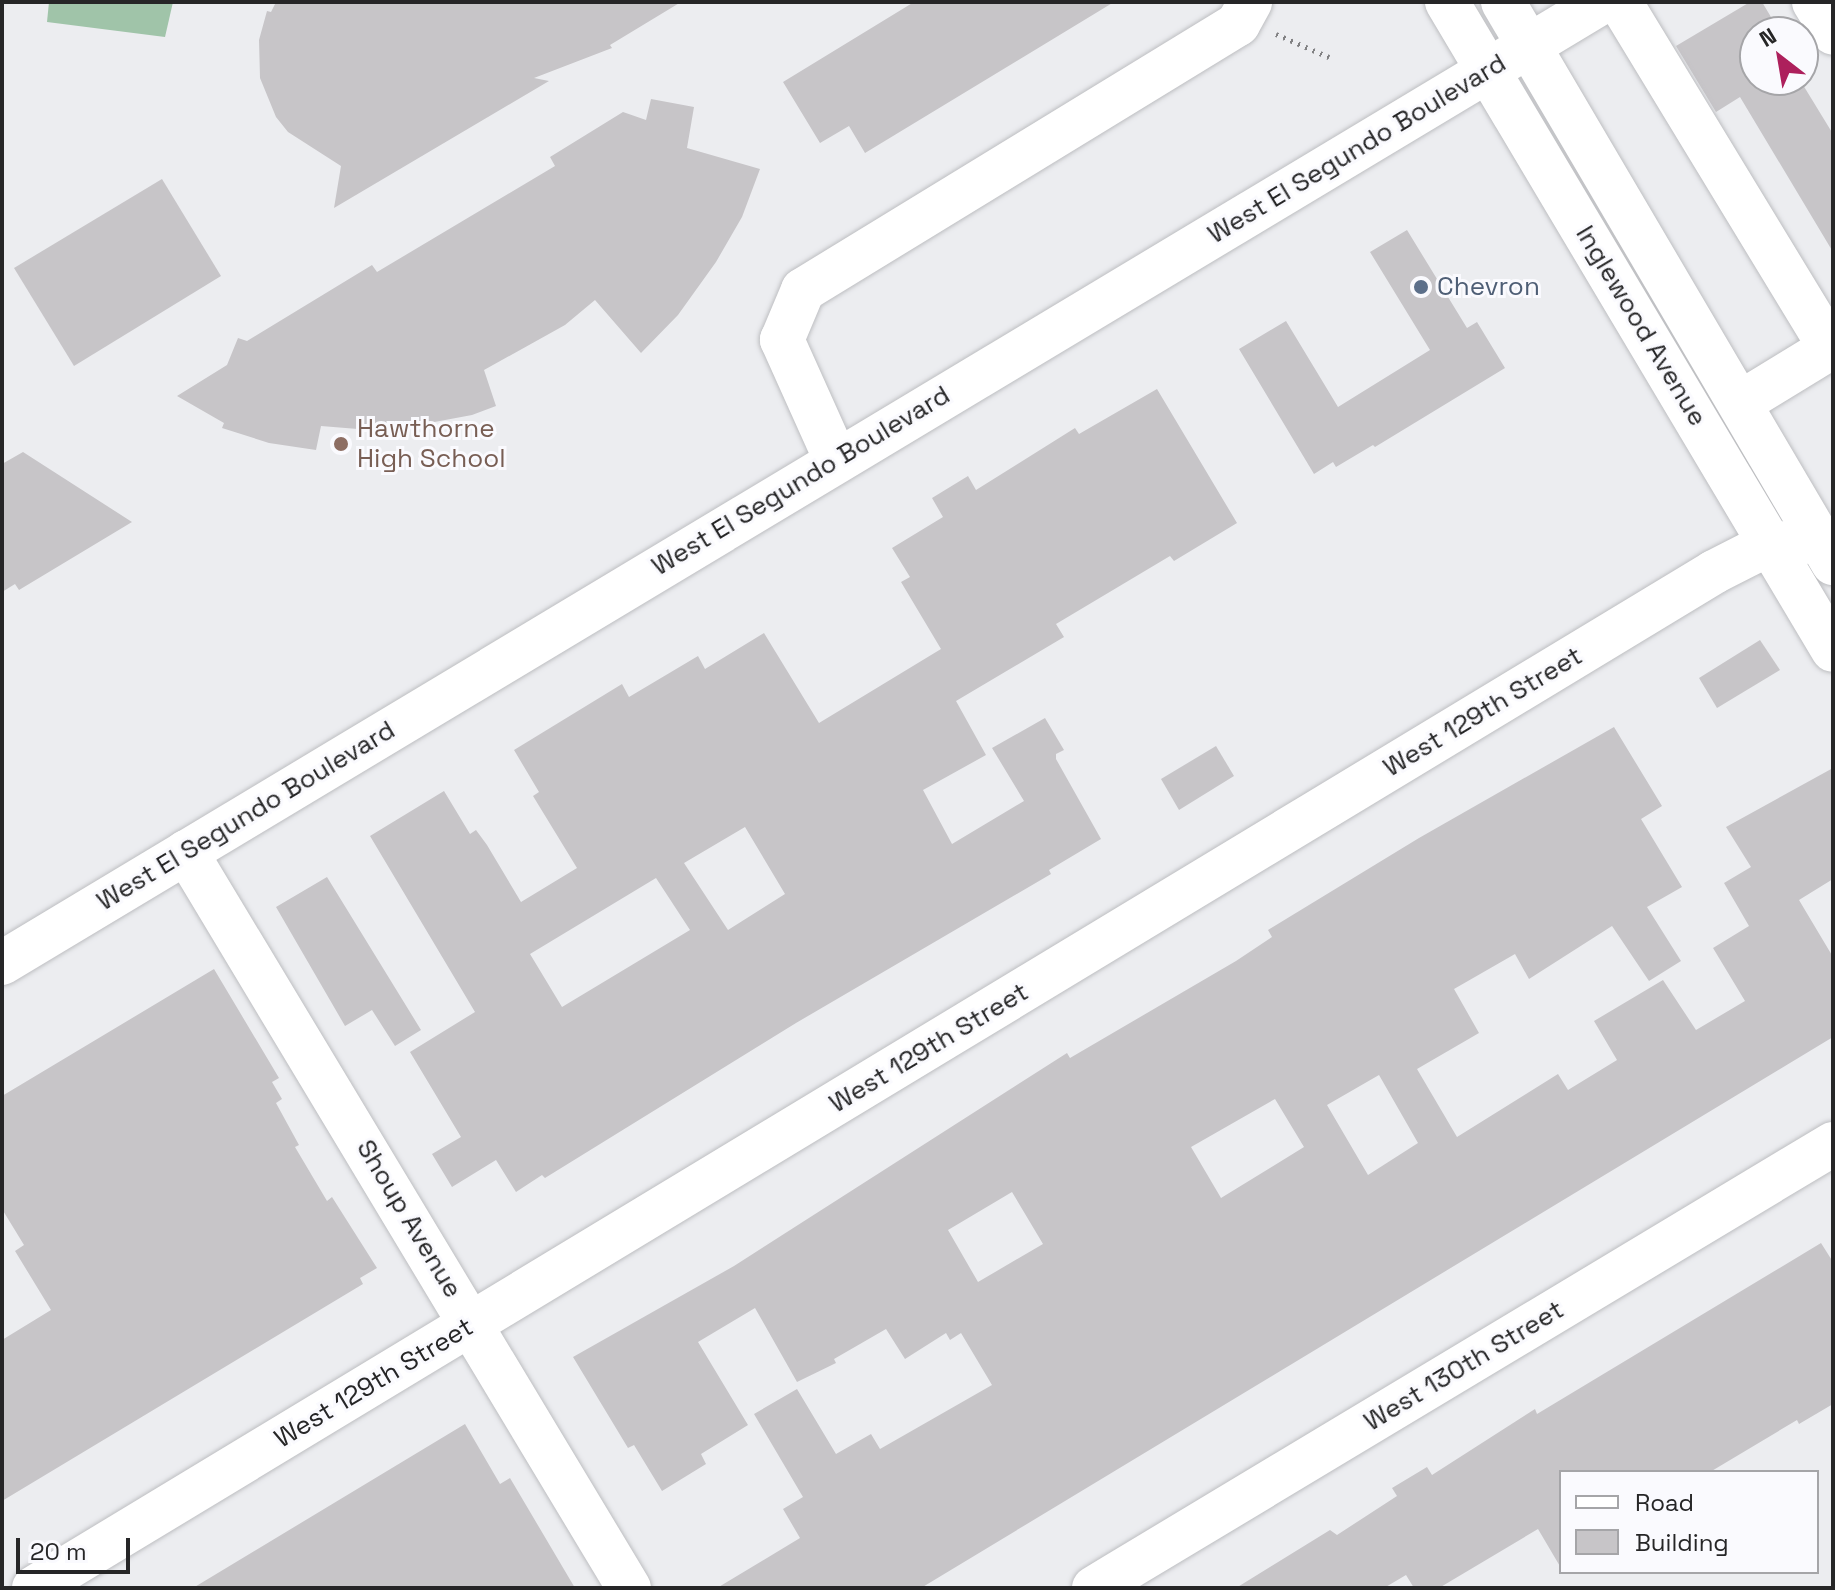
<!DOCTYPE html>
<style>
body{margin:0}
#map{position:relative;width:1835px;height:1590px;overflow:hidden;background:#ecedf0;font-family:"Space Grotesk",sans-serif}
div>[style]{position:absolute}
[style*='--x']{left:calc(var(--x)*1px);top:calc(var(--y)*1px);width:calc(var(--w)*1px);rotate:calc(var(--a)*1deg)}
.green>*{inset:0;background:#a0c4a9}
.building>*{inset:0;background:#c7c5c8}
.path>*{height:5px;margin-top:-2.5px;transform-origin:0;background:repeating-linear-gradient(90deg,#818183 0 2px,transparent 0 8px)}
.roads{filter:drop-shadow(0 0 2px #bdbec1) drop-shadow(0 0 2px #bdbec1)}
.minor>*{height:44px;margin:-22px;padding:0 22px;transform-origin:22px;border-radius:22px;background:#fff}
.major>*{height:44px;margin:-22px;padding:0 22px;transform-origin:22px;border-radius:22px;background:#fff}
.dots>*{width:22px;height:22px;translate:-50% -50%;box-sizing:border-box;border:4px solid #fafafe;border-radius:50%}
span{translate:-50% -50%;white-space:nowrap;text-align:center;line-height:1.15;-webkit-text-stroke:6px #fafafe;paint-order:stroke}
.street-label{font-size:26px;color:#262627}
.service-label{font-size:26px;color:#4e5e75}
.left{translate:0 -50%;text-align:left}
.education-label{font-size:26px;color:#785e54}
.frame{position:absolute;inset:0;border:4px solid #262627;pointer-events:none}
.legend{position:absolute;left:1559px;top:1470px;width:260px;height:104px;box-sizing:border-box;background:#fafafe;border:2px solid #a5a5a8;margin:0;padding:10px 14px;list-style:none;font-size:24px;color:#262627}
.legend li{display:flex;align-items:center;gap:16px;height:40px}
.legend b{width:40px;border:2px solid #a5a5a8}
.north{position:absolute;left:1739px;top:16px;width:80px;height:80px;box-sizing:border-box;background:#fafafe;border:2px solid #a5a5a8;border-radius:50%;rotate:329deg;font-size:22px;font-weight:700;line-height:32px;text-align:center;color:#262627}
.north::after{content:'';display:block;margin:auto;width:28px;height:36px;background:#ad205c;clip-path:polygon(50% 0,100% 100%,50% 72%,0 100%)}
.scale{position:absolute;left:16px;top:1538px;width:114px;height:36px;box-sizing:border-box;border:4px solid #262627;border-top:0;padding-left:10px;font-size:24px;line-height:28px;white-space:nowrap;color:#262627;-webkit-text-stroke:6px #fafafe;paint-order:stroke}
</style>
<div id="map">
<div class="green">
<i style="clip-path:polygon(49px 2px,173px 2px,165px 37px,47px 22px)"></i>
</div>
<div class="building">
<i style="clip-path:polygon(276px 2px,681px 2px,610px 45px,612px 48px,534px 78px,549px 81px,334px 208px,341px 166px,288px 132px,276px 117px,260px 78px,259px 40px,267px 11px,271px 12px)"></i>
<i style="clip-path:polygon(914px 2px,1114px 2px,865px 153px,849px 126px,820px 143px,783px 82px)"></i>
<i style="clip-path:polygon(1750px 2px,1762px 2px,1780px 32px,1755px 32px,1755px 80px,1800px 80px,1833px 134px,1833px 252px,1740px 97px,1716px 112px,1676px 46px)"></i>
<i style="clip-path:polygon(651px 99px,694px 107px,687px 148px,760px 169px,742px 217px,716px 262px,678px 315px,641px 353px,595px 300px,565px 325px,484px 370px,496px 406px,472px 415px,413px 426px,370px 430px,321px 426px,316px 450px,269px 443px,222px 428px,224px 423px,177px 396px,227px 365px,238px 338px,247px 341px,372px 265px,377px 272px,555px 166px,550px 157px,623px 112px,646px 120px)"></i>
<i style="clip-path:polygon(162px 179px,221px 276px,74px 366px,14px 268px)"></i>
<i style="clip-path:polygon(1407px 230px,1467px 328px,1477px 322px,1505px 368px,1375px 447px,1373px 445px,1336px 467px,1333px 462px,1314px 474px,1239px 349px,1286px 321px,1338px 407px,1430px 350px,1370px 252px)"></i>
<i style="clip-path:polygon(evenodd,1157px 389px,1237px 523px,1174px 561px,1170px 556px,1056px 624px,1064px 637px,956px 701px,986px 755px,923px 790px,952px 844px,1024px 801px,992px 748px,1045px 718px,1064px 750px,1056px 754px,1056px 759px,1101px 839px,1049px 870px,1051px 874px,796px 1023px,545px 1178px,542px 1175px,516px 1192px,496px 1160px,452px 1187px,432px 1154px,461px 1137px,410px 1052px,475px 1012px,370px 836px,444px 791px,470px 834px,476px 830px,487px 845px,521px 902px,577px 868px,533px 796px,539px 792px,514px 750px,622px 684px,629px 697px,698px 656px,705px 669px,764px 633px,819px 723px,941px 649px,901px 582px,910px 577px,892px 548px,943px 517px,932px 498px,968px 476px,976px 490px,1075px 428px,1079px 434px,1157px 389px,745px 827px,785px 894px,728px 930px,684px 863px,745px 827px,1157px 389px,656px 878px,690px 930px,562px 1007px,530px 954px,656px 878px)"></i>
<i style="clip-path:polygon(23px 452px,132px 522px,19px 590px,15px 584px,2px 592px,2px 464px)"></i>
<i style="clip-path:polygon(1760px 640px,1780px 670px,1717px 708px,1699px 678px)"></i>
<i style="clip-path:polygon(evenodd,1614px 727px,1662px 806px,1641px 819px,1682px 887px,1647px 907px,1681px 961px,1649px 981px,1612px 926px,1529px 979px,1515px 954px,1454px 989px,1479px 1033px,1417px 1069px,1457px 1137px,1558px 1074px,1568px 1090px,1617px 1060px,1594px 1021px,1663px 980px,1696px 1030px,1745px 1001px,1713px 948px,1749px 926px,1724px 883px,1751px 867px,1726px 827px,1833px 768px,1833px 879px,1799px 900px,1833px 957px,1833px 1037px,921px 1588px,717px 1588px,800px 1538px,783px 1509px,803px 1497px,754px 1414px,797px 1389px,836px 1454px,871px 1434px,880px 1449px,992px 1385px,961px 1333px,950px 1340px,946px 1333px,905px 1359px,886px 1329px,834px 1359px,836px 1363px,797px 1382px,755px 1308px,698px 1342px,748px 1425px,701px 1454px,706px 1464px,662px 1491px,634px 1445px,628px 1448px,573px 1357px,734px 1266px,1067px 1053px,1070px 1058px,1236px 961px,1272px 937px,1268px 930px,1419px 838px,1614px 727px,1379px 1075px,1418px 1143px,1368px 1175px,1327px 1105px,1379px 1075px,1614px 727px,1275px 1099px,1304px 1147px,1221px 1198px,1191px 1147px,1275px 1099px,1614px 727px,1012px 1192px,1043px 1244px,978px 1282px,948px 1230px,1012px 1192px)"></i>
<i style="clip-path:polygon(1216px 746px,1234px 776px,1179px 810px,1161px 779px)"></i>
<i style="clip-path:polygon(327px 877px,421px 1030px,395px 1046px,372px 1010px,345px 1026px,276px 907px)"></i>
<i style="clip-path:polygon(214px 969px,279px 1078px,272px 1082px,282px 1099px,276px 1103px,299px 1145px,295px 1147px,327px 1201px,332px 1197px,377px 1268px,360px 1278px,363px 1284px,2px 1501px,2px 1340px,51px 1310px,15px 1251px,24px 1245px,2px 1209px,2px 1096px)"></i>
<i style="clip-path:polygon(1821px 1243px,1833px 1262px,1833px 1404px,1799px 1424px,1797px 1420px,1710px 1472px,1561px 1472px,1561px 1568px,1538px 1529px,1439px 1588px,1414px 1588px,1406px 1575px,1384px 1588px,1236px 1588px,1330px 1530px,1337px 1535px,1397px 1496px,1392px 1488px,1427px 1467px,1432px 1475px,1535px 1409px,1537px 1414px)"></i>
<i style="clip-path:polygon(465px 1424px,500px 1484px,510px 1478px,575px 1588px,193px 1588px)"></i>
</div>
<div class="path">
<i style="--x:1276;--y:34;--w:58;--a:23.5"></i>
</div>
<div class="roads">
<div class="minor">
<i style="--x:1620;--y:2;--w:405;--a:58.7"></i>
<i style="--x:1830;--y:348;--w:105;--a:148.6"></i>
<i style="--x:1814;--y:2;--w:36;--a:58"></i>
<i style="--x:836;--y:460;--w:132;--a:-114.2"></i>
<i style="--x:782;--y:340;--w:54;--a:-67.2"></i>
<i style="--x:803;--y:290;--w:510;--a:-31.45"></i>
<i style="--x:1238;--y:24;--w:25;--a:-61"></i>
<i style="--x:186;--y:852;--w:859;--a:58.96"></i>
<i style="--x:34;--y:1588;--w:1963;--a:-31.16"></i>
<i style="--x:1714;--y:572;--w:62;--a:-27"></i>
<i style="--x:1769;--y:544;--w:36;--a:-3"></i>
<i style="--x:1094;--y:1588;--w:862;--a:-31"></i>
</div>
<div class="major">
<i style="--x:1447;--y:2;--w:754;--a:59.22"></i>
<i style="--x:1503;--y:2;--w:651;--a:59.53"></i>
<i style="--x:2;--y:963;--w:1866;--a:-30.99"></i>
</div>
</div>
<div class="dots">
<i style="left:1421px;top:287px;background:#5c6f8a"></i>
<i style="left:341px;top:444px;background:#8d6e63"></i>
</div>
<div class="street-label">
<span style="left:1357px;top:149px;rotate:-31deg">West El Segundo Boulevard</span>
<span style="left:1641px;top:326px;rotate:59deg">Inglewood Avenue</span>
<span style="left:801px;top:481px;rotate:-31deg">West El Segundo Boulevard</span>
<span style="left:1483px;top:712px;rotate:-31deg">West 129th Street</span>
<span style="left:246px;top:816px;rotate:-31deg">West El Segundo Boulevard</span>
<span style="left:929px;top:1048px;rotate:-31deg">West 129th Street</span>
<span style="left:409px;top:1219px;rotate:59deg">Shoup Avenue</span>
<span style="left:1464px;top:1366px;rotate:-31deg">West 130th Street</span>
<span style="left:374px;top:1383px;rotate:-31deg">West 129th Street</span>
</div>
<div class="service-label">
<span class="left" style="left:1437px;top:287px">Chevron</span>
</div>
<div class="education-label">
<span class="left" style="left:357px;top:444px">Hawthorne<br>High School</span>
</div>
<div class="frame"></div>
<ul class="legend">
<li><b style="height:10px;background:#fff"></b>Road</li>
<li><b style="height:22px;background:#c7c5c8"></b>Building</li>
</ul>
<div class="north">N</div>
<div class="scale">20 m</div>
</div>
